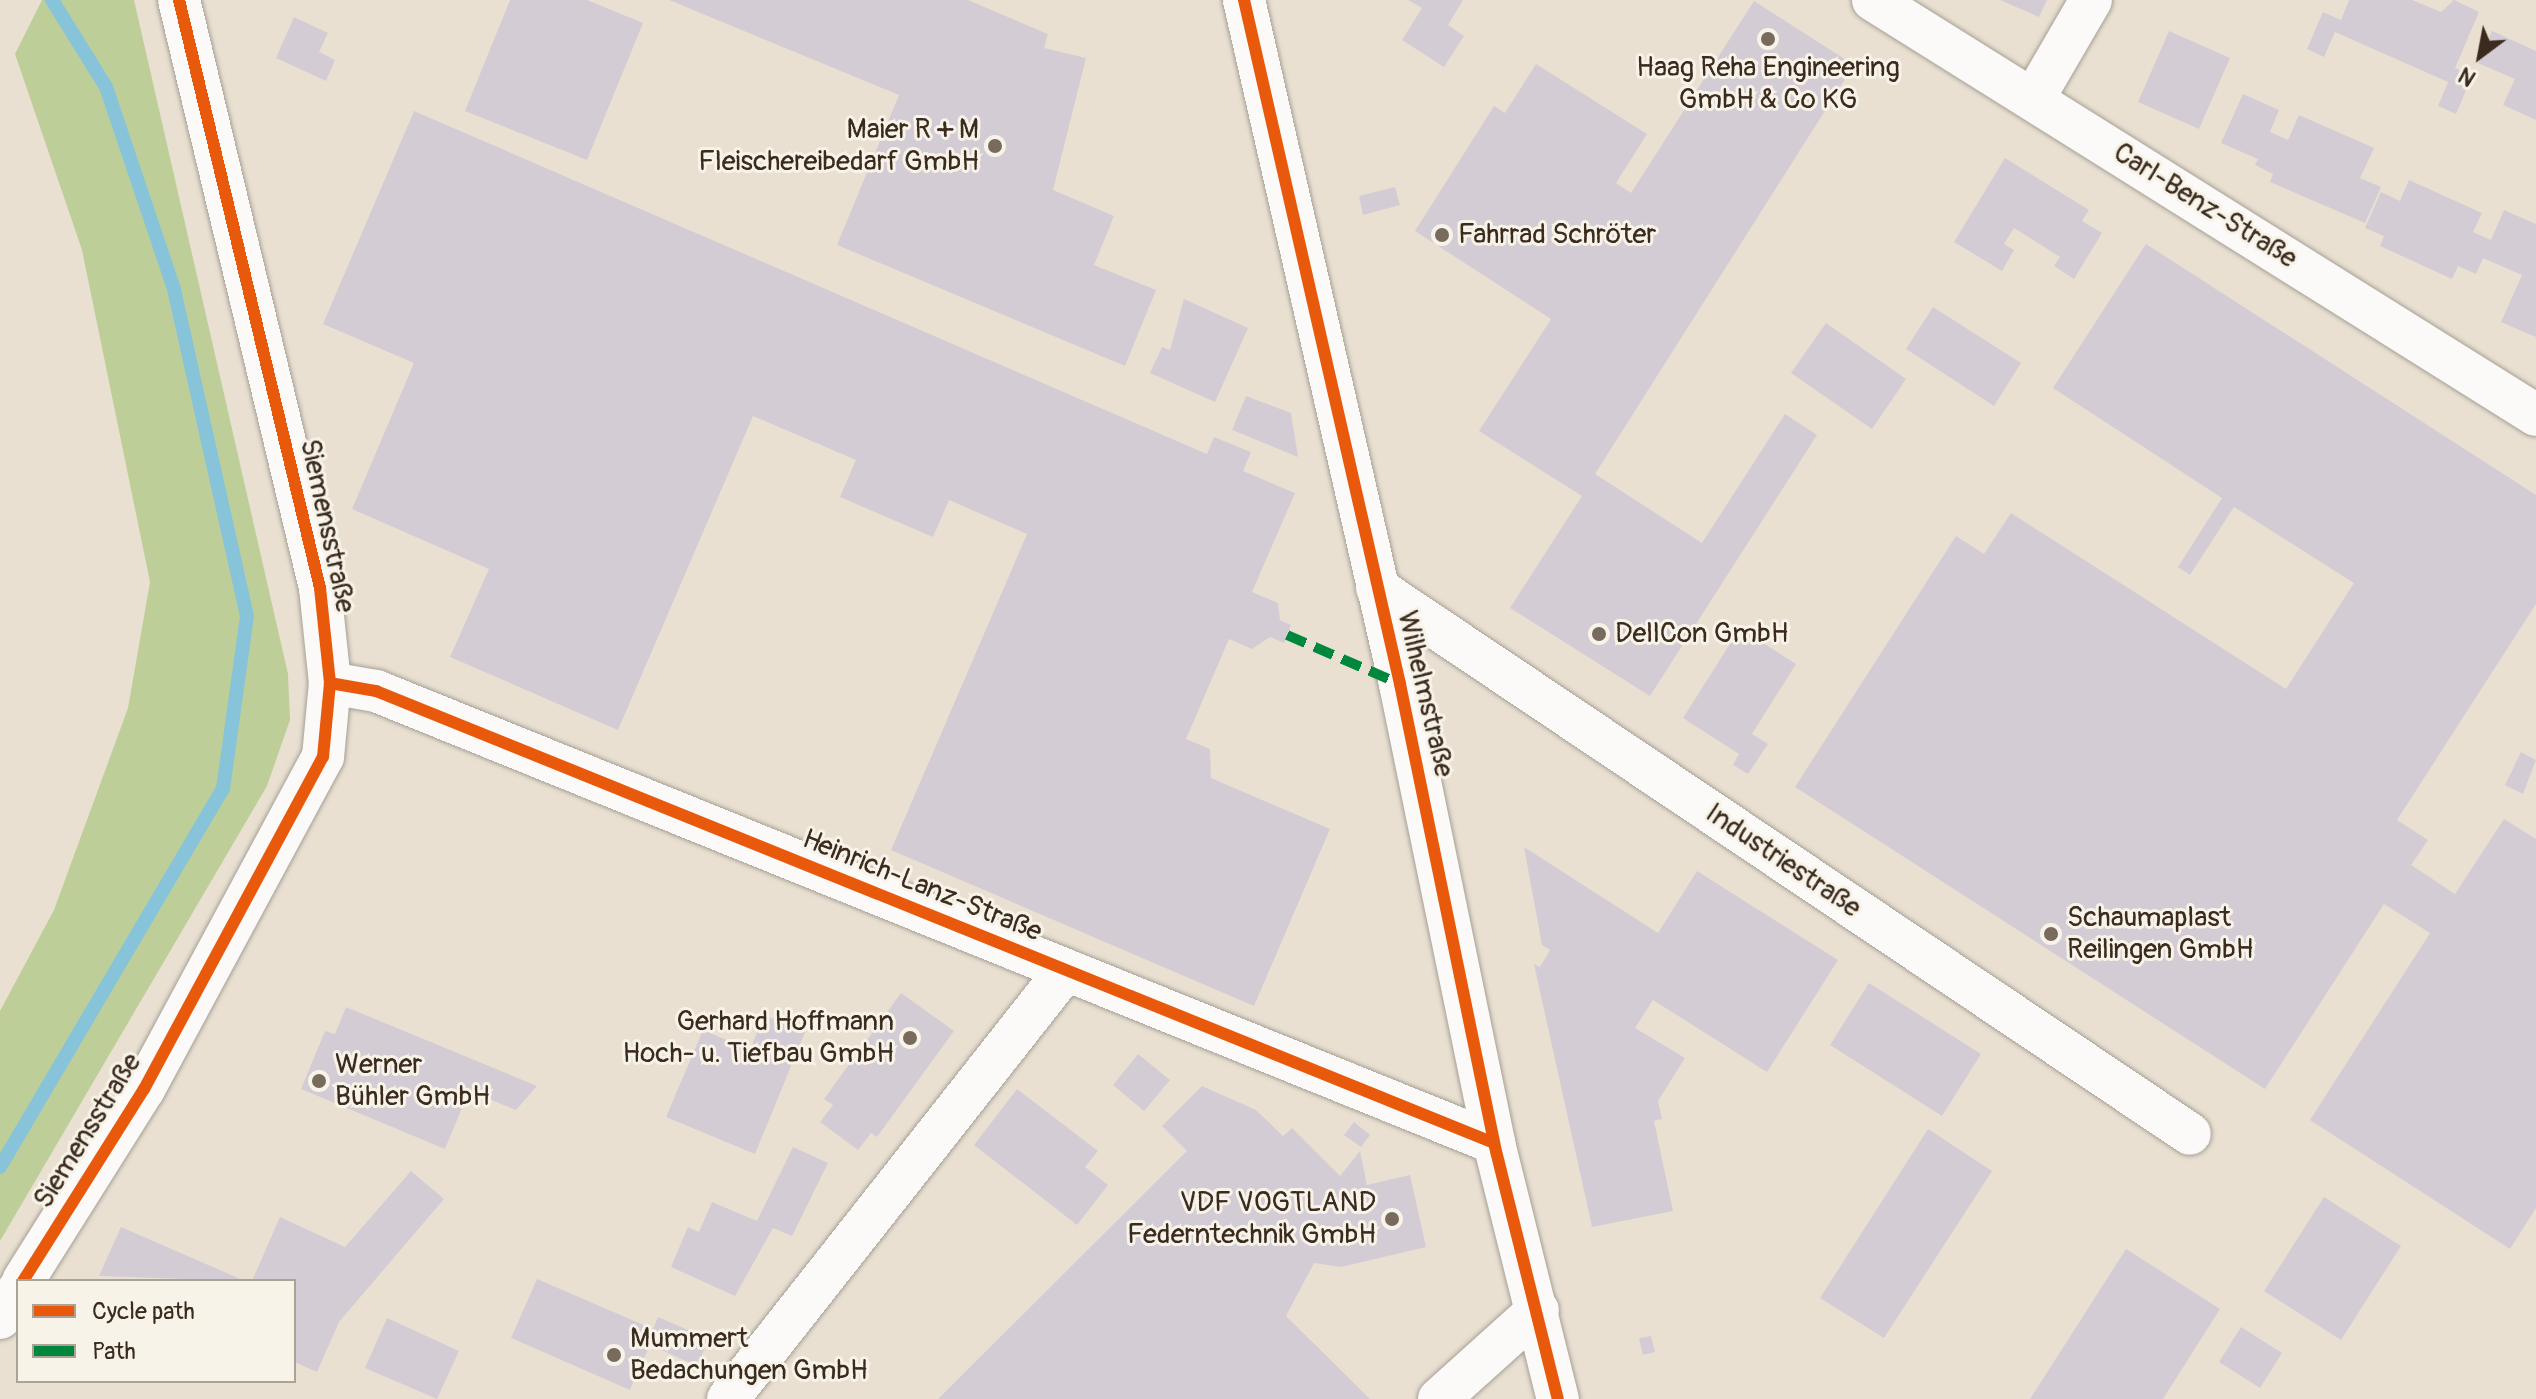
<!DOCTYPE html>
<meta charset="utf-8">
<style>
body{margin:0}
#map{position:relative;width:2536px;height:1399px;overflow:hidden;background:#e9e0d2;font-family:Pangolin,sans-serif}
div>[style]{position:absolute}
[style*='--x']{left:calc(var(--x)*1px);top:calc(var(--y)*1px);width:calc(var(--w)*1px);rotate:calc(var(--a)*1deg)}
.green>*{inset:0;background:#bece99}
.stream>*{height:14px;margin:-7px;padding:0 7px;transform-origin:7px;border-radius:7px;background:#88c4d9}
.building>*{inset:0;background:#d4ccd4}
.roads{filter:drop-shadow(0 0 2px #a6a096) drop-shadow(0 0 2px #a6a096)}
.minor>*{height:42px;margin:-21px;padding:0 21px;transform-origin:21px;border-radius:21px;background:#fcfaf8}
.quiet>*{height:10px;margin-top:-5px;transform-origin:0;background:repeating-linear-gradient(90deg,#00873e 0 20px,transparent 0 30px)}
.cycleway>*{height:12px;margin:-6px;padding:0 6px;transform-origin:6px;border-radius:6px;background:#e8590c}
.dots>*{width:22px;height:22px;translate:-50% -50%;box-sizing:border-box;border:4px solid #f7f3e8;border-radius:50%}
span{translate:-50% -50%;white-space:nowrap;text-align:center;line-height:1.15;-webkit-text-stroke:6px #f7f3e8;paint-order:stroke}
.poi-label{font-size:28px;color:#3b2a1e}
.right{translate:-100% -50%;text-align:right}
.left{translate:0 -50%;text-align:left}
.street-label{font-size:28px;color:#3b2a1e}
.legend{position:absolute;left:16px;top:1279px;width:280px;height:104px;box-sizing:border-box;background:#f7f3e8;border:2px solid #aca397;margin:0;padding:10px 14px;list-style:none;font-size:24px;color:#3b2a1e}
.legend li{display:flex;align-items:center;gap:16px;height:40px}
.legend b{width:40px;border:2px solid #aca397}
.north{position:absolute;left:2440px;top:16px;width:80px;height:80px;-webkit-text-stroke:6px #f7f3e8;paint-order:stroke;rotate:212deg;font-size:22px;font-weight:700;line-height:32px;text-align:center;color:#3b2a1e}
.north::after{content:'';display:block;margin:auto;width:28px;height:36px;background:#3b2a1e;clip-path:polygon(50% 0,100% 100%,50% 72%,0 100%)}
</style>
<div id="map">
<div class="green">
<i style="clip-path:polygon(42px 0,134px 0,288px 674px,290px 720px,267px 786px,0 1241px,0 1011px,54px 910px,128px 708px,150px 582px,82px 250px,15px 54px)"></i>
</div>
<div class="stream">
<i style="--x:0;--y:1167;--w:439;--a:-59.5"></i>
<i style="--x:223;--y:789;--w:175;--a:-82.1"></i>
<i style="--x:247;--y:616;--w:335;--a:-102.6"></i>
<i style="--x:174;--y:289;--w:213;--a:-108.6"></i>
<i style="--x:106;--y:87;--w:102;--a:-121.8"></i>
</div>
<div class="building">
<i style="clip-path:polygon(510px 0,587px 0,643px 23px,587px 160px,465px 111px)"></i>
<i style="clip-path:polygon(669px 0,968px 0,1048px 34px,1044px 48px,1086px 58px,1053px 190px,1114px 216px,1094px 265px,1156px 290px,1125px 366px,837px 245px,899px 95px)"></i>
<i style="clip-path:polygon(1408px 0,1463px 0,1448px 25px,1464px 36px,1444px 67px,1402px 40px,1422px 8px)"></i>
<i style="clip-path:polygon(2000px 0,2047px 0,2039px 17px)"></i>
<i style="clip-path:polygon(2349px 0,2412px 0,2441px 12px,2454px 0,2479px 12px,2455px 68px,2472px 76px,2456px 114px,2438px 106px,2448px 82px,2335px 32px,2324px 57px,2307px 49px,2323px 12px,2341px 20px)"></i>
<i style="clip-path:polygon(1754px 1px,1854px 65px,1595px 474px,1702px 543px,1785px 414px,1817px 435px,1650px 696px,1510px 608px,1582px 496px,1479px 431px,1551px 319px,1415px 231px,1494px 106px,1505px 113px,1536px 64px,1647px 134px,1616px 183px,1631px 193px)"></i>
<i style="clip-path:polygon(294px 17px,328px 33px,319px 52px,335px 60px,326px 81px,276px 58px)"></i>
<i style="clip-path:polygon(2169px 31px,2230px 58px,2199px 129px,2138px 102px)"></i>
<i style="clip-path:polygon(2492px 31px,2536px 51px,2536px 120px,2503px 105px,2515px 79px,2478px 63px)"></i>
<i style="clip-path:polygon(2243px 94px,2279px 110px,2270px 132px,2288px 140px,2299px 115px,2374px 148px,2360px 178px,2381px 187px,2365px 223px,2270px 182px,2273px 174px,2255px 165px,2258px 159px,2221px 143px)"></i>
<i style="clip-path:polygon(414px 111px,1207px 454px,1214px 437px,1251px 452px,1243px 471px,1295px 493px,1252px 592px,1278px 603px,1280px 620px,1291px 625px,1284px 643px,1270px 637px,1252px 649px,1229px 639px,1186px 739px,1210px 749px,1211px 778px,1330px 829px,1254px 1006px,891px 850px,1027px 534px,949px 500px,933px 537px,840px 497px,856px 460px,753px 416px,618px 730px,450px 657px,489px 569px,352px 509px,414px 363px,323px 324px)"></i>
<i style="clip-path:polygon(2005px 158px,2089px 210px,2082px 221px,2102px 233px,2074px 279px,2054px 266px,2060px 257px,2014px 228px,2004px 244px,2014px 250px,2002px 271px,1954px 242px)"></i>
<i style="clip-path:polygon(2409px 180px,2482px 213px,2473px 232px,2491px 240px,2504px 210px,2536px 224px,2536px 337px,2501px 322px,2522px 275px,2483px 258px,2476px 274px,2458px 266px,2452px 279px,2380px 246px,2384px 236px,2365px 228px,2381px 192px,2400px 201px)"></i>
<i style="clip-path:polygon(1395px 187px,1400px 205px,1363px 215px,1359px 196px)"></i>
<i style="clip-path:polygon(2146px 244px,2536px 495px,2536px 604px,2397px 820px,2428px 840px,2411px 865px,2455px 894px,2504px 819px,2536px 839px,2536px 1208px,2510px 1249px,2310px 1120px,2430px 933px,2384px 904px,2265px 1089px,1795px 787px,1956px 536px,1984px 554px,2011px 513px,2286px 689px,2354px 583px,2234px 507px,2190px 575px,2178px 567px,2222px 498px,2053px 388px)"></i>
<i style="clip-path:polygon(1184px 299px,1248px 328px,1215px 402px,1150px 373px,1162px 347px,1170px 350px)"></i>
<i style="clip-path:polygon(1933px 307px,2021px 363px,1994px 406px,1906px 349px)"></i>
<i style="clip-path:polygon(1826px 323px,1906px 379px,1872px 429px,1791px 373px)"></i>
<i style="clip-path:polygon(1246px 396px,1291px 413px,1298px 457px,1232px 430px)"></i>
<i style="clip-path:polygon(1740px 628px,1796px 664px,1752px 734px,1768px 744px,1748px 774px,1733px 765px,1739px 754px,1683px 718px)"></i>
<i style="clip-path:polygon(2521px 752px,2536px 760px,2523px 794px,2505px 785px)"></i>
<i style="clip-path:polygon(1524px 847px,1658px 933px,1697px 871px,1838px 960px,1767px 1072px,1653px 1000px,1635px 1028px,1685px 1058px,1658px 1101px,1662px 1119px,1654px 1121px,1673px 1211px,1592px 1227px,1534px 964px,1540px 967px,1550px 950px,1542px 945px)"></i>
<i style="clip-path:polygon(1869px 983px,1981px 1054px,1942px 1116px,1830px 1045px)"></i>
<i style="clip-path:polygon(901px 993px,954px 1031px,877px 1137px,871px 1133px,858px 1150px,820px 1122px,833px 1105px,824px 1099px)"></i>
<i style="clip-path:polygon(346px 1007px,537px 1086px,516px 1110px,469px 1091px,445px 1149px,301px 1089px,325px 1031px,335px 1034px)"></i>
<i style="clip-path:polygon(764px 1015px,805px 1032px,755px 1154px,666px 1117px,703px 1030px,750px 1050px)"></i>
<i style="clip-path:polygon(1138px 1054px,1170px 1080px,1144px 1111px,1113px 1085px)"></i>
<i style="clip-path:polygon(1202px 1086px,1256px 1110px,1283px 1136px,1292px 1128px,1340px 1176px,1360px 1151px,1367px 1185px,1410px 1175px,1426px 1247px,1341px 1267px,1314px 1263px,1286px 1316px,1370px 1399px,938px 1399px,1187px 1151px,1162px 1126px)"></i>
<i style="clip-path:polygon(1017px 1089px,1098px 1151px,1085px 1167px,1108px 1185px,1077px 1225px,974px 1145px)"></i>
<i style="clip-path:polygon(1354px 1122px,1370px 1135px,1361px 1147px,1344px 1135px)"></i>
<i style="clip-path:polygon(1928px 1129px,1992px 1171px,1884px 1338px,1820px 1298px)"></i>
<i style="clip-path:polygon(793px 1147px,828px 1163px,792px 1236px,773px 1228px,735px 1296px,671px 1267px,688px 1227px,699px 1232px,712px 1202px,757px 1221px)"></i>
<i style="clip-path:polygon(411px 1171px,444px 1199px,339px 1322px,317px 1372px,294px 1362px,294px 1281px,252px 1281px,280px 1217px,345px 1247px)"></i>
<i style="clip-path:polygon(2324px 1197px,2401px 1246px,2341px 1340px,2264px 1291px)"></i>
<i style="clip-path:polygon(121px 1227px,245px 1281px,99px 1276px)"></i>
<i style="clip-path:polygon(2126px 1249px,2220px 1309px,2163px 1399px,2030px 1399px)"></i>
<i style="clip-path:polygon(537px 1279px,653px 1329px,658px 1317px,709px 1339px,697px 1366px,650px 1345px,630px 1390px,511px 1338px)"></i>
<i style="clip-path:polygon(387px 1318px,459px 1351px,437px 1399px,365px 1368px)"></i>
<i style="clip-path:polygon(2241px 1327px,2282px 1353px,2260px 1388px,2219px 1362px)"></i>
<i style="clip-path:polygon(1651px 1336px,1655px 1352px,1643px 1355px,1639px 1338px)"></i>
</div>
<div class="roads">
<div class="minor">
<i style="--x:1244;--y:0;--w:702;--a:77.15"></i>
<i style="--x:1400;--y:684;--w:469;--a:78.4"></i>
<i style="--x:1494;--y:1143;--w:264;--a:76"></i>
<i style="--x:1873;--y:0;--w:782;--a:32.04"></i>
<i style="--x:2034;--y:98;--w:113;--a:-59.8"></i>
<i style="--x:1377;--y:588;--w:979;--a:33.88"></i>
<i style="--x:330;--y:683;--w:47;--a:9.9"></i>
<i style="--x:376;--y:691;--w:1206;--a:22.01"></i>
<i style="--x:23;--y:1281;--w:227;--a:-57.8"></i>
<i style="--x:144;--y:1089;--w:377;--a:-61.7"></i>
<i style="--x:323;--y:757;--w:74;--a:-84.6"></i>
<i style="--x:330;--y:683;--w:96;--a:-96"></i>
<i style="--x:320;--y:588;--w:605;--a:-103.48"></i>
<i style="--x:0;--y:1318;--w:33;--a:-57"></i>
<i style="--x:728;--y:1399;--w:546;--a:-51.77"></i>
<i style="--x:1439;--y:1399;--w:133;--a:-42"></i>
</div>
</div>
<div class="quiet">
<i style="--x:1287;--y:635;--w:123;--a:23.4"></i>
</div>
<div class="cycleway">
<i style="--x:1244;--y:0;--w:702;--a:77.15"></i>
<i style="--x:1400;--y:684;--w:469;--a:78.4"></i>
<i style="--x:1494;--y:1143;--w:264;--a:76"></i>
<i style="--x:330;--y:683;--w:47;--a:9.9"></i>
<i style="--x:376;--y:691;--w:1206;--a:22.01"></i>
<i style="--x:23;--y:1281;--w:227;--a:-57.8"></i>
<i style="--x:144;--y:1089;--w:377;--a:-61.7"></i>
<i style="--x:323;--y:757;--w:74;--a:-84.6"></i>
<i style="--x:330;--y:683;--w:96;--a:-96"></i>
<i style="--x:320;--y:588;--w:605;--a:-103.48"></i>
</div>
<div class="dots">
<i style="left:1768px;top:39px;background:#786a5d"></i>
<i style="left:995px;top:146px;background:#786a5d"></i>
<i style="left:1442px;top:235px;background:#786a5d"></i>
<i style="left:1599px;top:634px;background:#786a5d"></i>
<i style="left:2051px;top:934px;background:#786a5d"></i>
<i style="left:910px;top:1038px;background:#786a5d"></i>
<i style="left:319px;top:1081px;background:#786a5d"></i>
<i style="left:1392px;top:1219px;background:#786a5d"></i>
<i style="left:614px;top:1355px;background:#786a5d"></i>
</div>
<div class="poi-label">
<span style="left:1768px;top:84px">Haag Reha Engineering<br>GmbH &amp; Co KG</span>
<span class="right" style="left:979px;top:146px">Maier R + M<br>Fleischereibedarf GmbH</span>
<span class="left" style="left:1458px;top:235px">Fahrrad Schröter</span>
<span class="left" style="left:1615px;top:634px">DellCon GmbH</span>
<span class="left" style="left:2067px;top:934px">Schaumaplast<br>Reilingen GmbH</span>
<span class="right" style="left:894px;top:1038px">Gerhard Hoffmann<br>Hoch- u. Tiefbau GmbH</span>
<span class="left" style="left:335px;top:1081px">Werner<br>Bühler GmbH</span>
<span class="right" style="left:1376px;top:1219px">VDF VOGTLAND<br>Federntechnik GmbH</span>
<span class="left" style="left:630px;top:1355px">Mummert<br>Bedachungen GmbH</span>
</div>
<div class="street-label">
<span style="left:2205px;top:206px;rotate:32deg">Carl-Benz-Straße</span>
<span style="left:327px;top:526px;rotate:78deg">Siemensstraße</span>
<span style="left:1425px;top:694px;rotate:77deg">Wilhelmstraße</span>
<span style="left:1783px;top:861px;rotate:34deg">Industriestraße</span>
<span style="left:922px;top:886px;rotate:22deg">Heinrich-Lanz-Straße</span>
<span style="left:88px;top:1131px;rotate:-58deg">Siemensstraße</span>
</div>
<ul class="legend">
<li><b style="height:10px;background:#e8590c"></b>Cycle path</li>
<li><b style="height:10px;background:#00873e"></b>Path</li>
</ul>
<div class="north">N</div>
</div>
